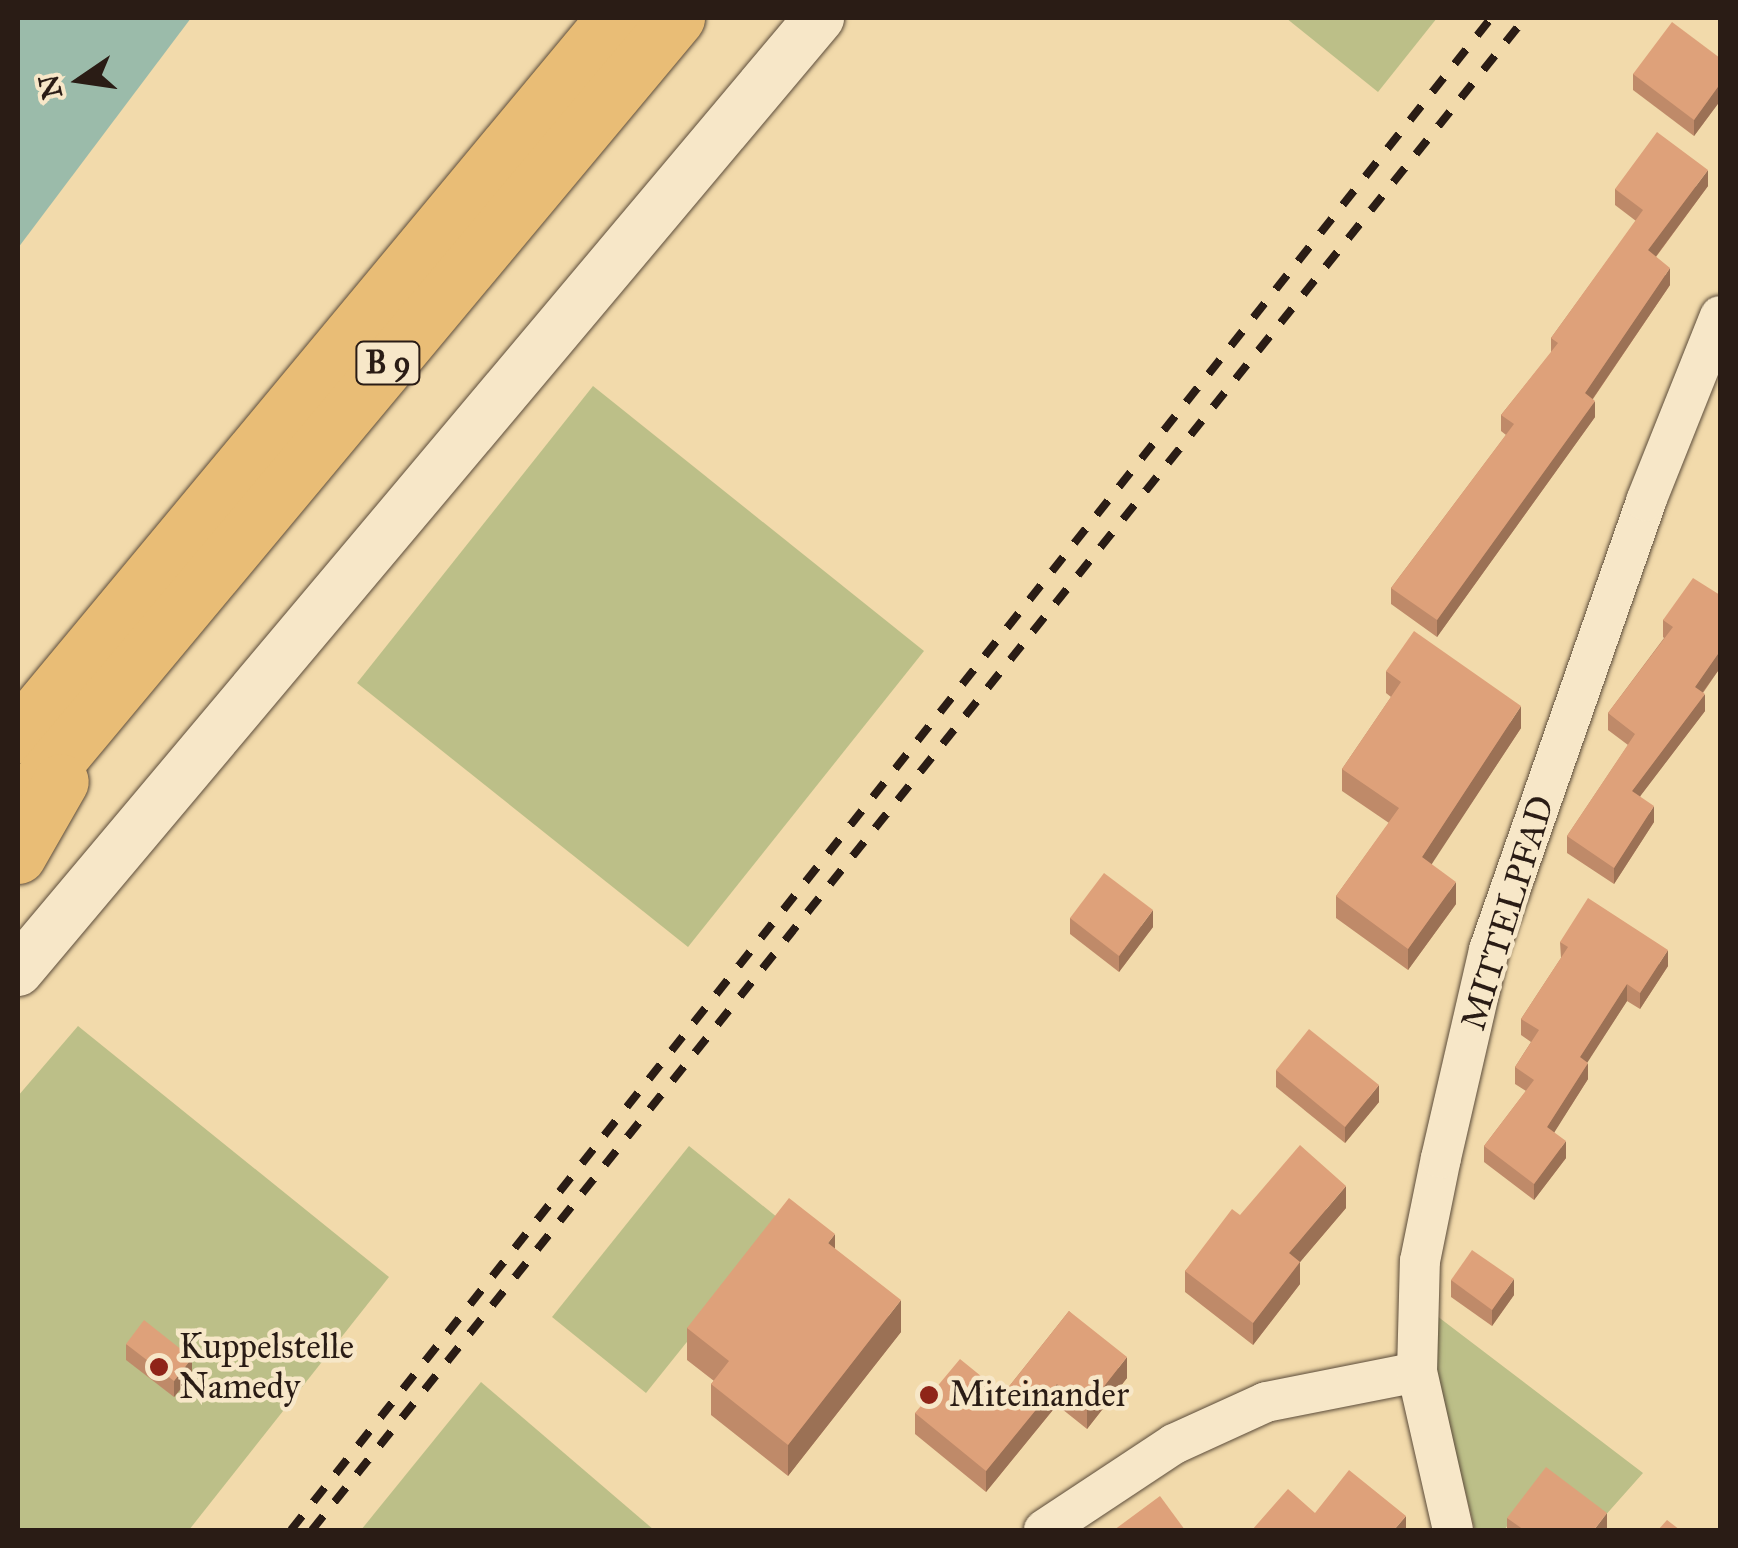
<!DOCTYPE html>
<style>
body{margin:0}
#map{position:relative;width:1738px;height:1548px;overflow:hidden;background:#f2daab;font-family:"IM FELL Great Primer",serif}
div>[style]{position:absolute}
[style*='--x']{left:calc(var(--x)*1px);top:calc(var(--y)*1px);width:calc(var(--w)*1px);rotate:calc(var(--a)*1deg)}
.green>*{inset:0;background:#bcbf88}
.water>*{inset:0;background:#9bbbaa}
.roads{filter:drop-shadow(0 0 2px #5c4c3a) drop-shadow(0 0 2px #5c4c3a)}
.minor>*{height:40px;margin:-20px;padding:0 20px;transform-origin:20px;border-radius:20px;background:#f7e7c8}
.tertiary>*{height:50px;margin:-25px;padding:0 25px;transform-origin:25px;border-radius:25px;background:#f7e7c8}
.primary>*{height:55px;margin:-27.5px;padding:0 27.5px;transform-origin:27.5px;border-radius:27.5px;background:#e9bd76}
.trunk>*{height:55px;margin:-27.5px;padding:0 27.5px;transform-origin:27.5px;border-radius:27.5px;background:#e9bd76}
.rail>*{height:8px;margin-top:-4px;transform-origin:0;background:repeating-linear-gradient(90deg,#2a1c15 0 18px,transparent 0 36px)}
.wall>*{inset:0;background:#bf8a69}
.shaded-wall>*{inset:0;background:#9b7155}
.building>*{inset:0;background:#dea17a}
.dots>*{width:28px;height:28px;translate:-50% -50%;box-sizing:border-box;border:5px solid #f7e7c8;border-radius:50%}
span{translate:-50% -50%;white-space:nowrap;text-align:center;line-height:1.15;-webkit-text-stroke:9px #f7e7c8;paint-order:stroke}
.shield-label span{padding:2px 8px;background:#f7e7c8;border:2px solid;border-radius:8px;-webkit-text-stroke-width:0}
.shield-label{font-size:32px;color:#2a1c15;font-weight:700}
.street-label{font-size:35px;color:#2a1c15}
.poi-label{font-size:35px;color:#2a1c15}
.left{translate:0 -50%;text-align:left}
.frame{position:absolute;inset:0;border:20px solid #2a1c15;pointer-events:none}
.north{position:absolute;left:30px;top:30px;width:100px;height:100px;-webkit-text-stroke:8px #f7e7c8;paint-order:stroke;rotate:257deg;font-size:28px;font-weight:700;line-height:40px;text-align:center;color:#2a1c15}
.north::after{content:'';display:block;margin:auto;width:35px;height:45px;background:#2a1c15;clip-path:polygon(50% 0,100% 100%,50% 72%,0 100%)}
</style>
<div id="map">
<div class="green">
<i style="clip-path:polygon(1286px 18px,1437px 18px,1378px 92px)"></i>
<i style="clip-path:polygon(593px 386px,924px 651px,688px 947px,357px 683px)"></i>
<i style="clip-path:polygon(78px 1026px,389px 1277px,189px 1530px,18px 1530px,18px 1096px)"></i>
<i style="clip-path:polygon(689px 1146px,783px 1222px,646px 1393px,552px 1317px)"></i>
<i style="clip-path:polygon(1437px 1316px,1643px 1473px,1603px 1518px,1547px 1477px,1504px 1530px,1475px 1530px,1437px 1381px)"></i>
<i style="clip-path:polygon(481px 1382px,654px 1530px,361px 1530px)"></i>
</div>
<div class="water">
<i style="clip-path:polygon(18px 18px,191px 18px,18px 248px)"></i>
</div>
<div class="roads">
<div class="minor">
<i style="--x:1044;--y:1530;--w:156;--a:-33.5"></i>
<i style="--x:1174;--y:1444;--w:101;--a:-24.5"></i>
<i style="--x:1266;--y:1402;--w:154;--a:-11.2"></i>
<i style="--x:1453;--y:1530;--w:162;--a:-102.8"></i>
<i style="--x:1417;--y:1372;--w:111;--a:-88.5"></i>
<i style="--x:1420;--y:1261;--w:105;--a:-78.5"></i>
<i style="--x:1441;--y:1158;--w:213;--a:-77"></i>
<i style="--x:1489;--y:950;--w:476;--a:-70.7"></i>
<i style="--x:1646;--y:501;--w:199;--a:-68.2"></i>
</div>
<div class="tertiary">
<i style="--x:18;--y:971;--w:1245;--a:-49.95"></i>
</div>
<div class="primary">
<i style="--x:18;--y:735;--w:932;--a:-50.27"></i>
</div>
<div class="trunk">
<i style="--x:18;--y:808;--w:1029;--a:-50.17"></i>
<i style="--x:18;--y:856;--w:86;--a:-60.2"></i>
</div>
</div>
<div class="rail">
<i style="--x:291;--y:1530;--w:1930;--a:-51.56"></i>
<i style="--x:312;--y:1530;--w:1938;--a:-51.26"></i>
</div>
<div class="wall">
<i style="clip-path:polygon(1720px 58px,1720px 101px,1694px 136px,1633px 90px,1633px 74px)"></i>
<i style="clip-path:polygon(1708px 186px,1656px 257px,1670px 285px,1593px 399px,1595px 417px,1437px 637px,1391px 604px,1391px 588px,1506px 435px,1501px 431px,1501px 415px,1551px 353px,1551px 338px,1636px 221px,1615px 205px,1615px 189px)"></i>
<i style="clip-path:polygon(1720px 595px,1720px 668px,1703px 693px,1705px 711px,1640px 796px,1654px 822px,1614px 884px,1567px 853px,1567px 836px,1628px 745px,1608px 730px,1608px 713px,1664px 638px,1663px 637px,1663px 620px)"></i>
<i style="clip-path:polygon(1386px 671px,1521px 728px,1431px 864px,1456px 904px,1408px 970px,1336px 918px,1336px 896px,1389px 823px,1342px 791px,1342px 769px,1391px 697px,1386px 693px)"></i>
<i style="clip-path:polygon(1070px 918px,1153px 927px,1119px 972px,1070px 934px)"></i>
<i style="clip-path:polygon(1560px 942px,1668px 966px,1640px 1009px,1627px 1001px,1587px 1062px,1588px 1079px,1554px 1132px,1566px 1158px,1534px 1200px,1484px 1162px,1484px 1146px,1526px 1091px,1515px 1084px,1515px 1067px,1531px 1042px,1521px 1035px,1521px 1019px,1561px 958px)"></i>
<i style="clip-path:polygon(1276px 1070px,1379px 1102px,1345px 1143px,1276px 1087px)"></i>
<i style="clip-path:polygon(1346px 1208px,1300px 1262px,1300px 1284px,1253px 1345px,1185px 1292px,1185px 1271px,1240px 1215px)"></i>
<i style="clip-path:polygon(835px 1249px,901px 1332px,788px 1476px,711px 1415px,711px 1384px,714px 1381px,687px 1360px,687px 1328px)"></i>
<i style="clip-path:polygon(1451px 1280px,1514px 1295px,1492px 1326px,1451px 1297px)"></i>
<i style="clip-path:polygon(1069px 1311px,1127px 1378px,1087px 1429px,1057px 1405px,986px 1492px,915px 1434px,915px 1413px,1003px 1394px)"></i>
<i style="clip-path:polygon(126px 1344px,192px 1375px,174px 1397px,126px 1360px)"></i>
<i style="clip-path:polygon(1507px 1518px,1607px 1530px,1507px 1530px)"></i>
</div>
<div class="shaded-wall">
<i style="clip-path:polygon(1720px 84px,1720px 101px,1694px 136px,1694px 120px)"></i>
<i style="clip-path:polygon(1708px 170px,1708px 186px,1648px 267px,1648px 250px)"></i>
<i style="clip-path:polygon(1670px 268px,1670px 285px,1585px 410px,1585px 393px)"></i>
<i style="clip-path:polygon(1595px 401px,1595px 417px,1437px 637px,1437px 620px)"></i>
<i style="clip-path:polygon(1720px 651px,1720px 668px,1695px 703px,1695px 687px)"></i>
<i style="clip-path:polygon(1705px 694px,1705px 711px,1632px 807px,1632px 791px)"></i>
<i style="clip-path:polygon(1521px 706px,1521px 728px,1422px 879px,1422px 857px)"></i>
<i style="clip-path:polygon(1654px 806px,1654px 822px,1614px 884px,1614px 868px)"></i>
<i style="clip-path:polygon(1456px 882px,1456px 904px,1408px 970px,1408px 949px)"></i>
<i style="clip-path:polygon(1153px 910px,1153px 927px,1119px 972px,1119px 956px)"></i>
<i style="clip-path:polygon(1668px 950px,1668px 966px,1640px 1009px,1640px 993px)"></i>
<i style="clip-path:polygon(1627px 984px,1627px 1001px,1580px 1074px,1580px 1057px)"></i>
<i style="clip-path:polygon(1588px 1063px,1588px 1079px,1547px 1144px,1547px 1127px)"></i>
<i style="clip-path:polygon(1379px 1085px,1379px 1102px,1345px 1143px,1345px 1127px)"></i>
<i style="clip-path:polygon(1566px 1141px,1566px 1158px,1534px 1200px,1534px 1184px)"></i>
<i style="clip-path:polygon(1346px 1186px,1346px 1208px,1289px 1275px,1289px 1253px)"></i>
<i style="clip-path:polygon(835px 1234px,835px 1266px,828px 1243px)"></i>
<i style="clip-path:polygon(1300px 1262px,1300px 1284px,1253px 1345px,1253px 1323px)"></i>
<i style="clip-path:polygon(1514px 1279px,1514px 1295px,1492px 1326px,1492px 1310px)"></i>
<i style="clip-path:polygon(901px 1300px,901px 1332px,788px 1476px,788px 1445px)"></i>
<i style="clip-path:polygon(1127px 1357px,1127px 1378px,1087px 1429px,1087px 1408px)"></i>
<i style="clip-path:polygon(192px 1358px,192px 1375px,174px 1397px,174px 1381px)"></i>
<i style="clip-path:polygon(1057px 1384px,1057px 1405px,986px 1492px,986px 1471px)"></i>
<i style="clip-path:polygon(1607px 1513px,1607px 1530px,1594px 1530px)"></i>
<i style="clip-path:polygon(1406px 1516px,1406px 1530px,1394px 1530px)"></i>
</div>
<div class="building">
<i style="clip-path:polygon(1672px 22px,1720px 58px,1720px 84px,1694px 120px,1633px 74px)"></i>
<i style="clip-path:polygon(1657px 132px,1708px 170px,1648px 250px,1670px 268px,1585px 393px,1595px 401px,1437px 620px,1391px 588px,1514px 424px,1501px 415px,1558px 343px,1551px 338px,1643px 210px,1615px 189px)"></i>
<i style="clip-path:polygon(1693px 578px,1720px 595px,1720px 651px,1695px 687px,1705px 694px,1632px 791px,1654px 806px,1614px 868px,1567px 836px,1635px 734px,1608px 713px,1673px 627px,1663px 620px)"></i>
<i style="clip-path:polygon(1414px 631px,1521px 706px,1422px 857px,1456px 882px,1408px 949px,1336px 896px,1399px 808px,1342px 769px,1401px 682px,1386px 671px)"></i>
<i style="clip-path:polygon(1104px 873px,1153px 910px,1119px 956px,1070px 918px)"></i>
<i style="clip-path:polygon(1588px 898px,1668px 950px,1640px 993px,1627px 984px,1580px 1057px,1588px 1063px,1547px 1127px,1566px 1141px,1534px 1184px,1484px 1146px,1534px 1080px,1515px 1067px,1539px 1030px,1521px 1019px,1568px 947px,1560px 942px)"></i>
<i style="clip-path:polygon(1309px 1029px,1379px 1085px,1345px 1127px,1276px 1070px)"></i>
<i style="clip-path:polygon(1300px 1145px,1346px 1186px,1289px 1253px,1300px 1262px,1253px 1323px,1185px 1271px,1232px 1209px,1240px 1215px)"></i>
<i style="clip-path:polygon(789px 1198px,835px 1234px,828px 1243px,901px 1300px,788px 1445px,711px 1384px,729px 1361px,687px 1328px)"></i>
<i style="clip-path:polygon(1472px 1250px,1514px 1279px,1492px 1310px,1451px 1280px)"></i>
<i style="clip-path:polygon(1069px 1311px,1127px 1357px,1087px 1408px,1057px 1384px,986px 1471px,915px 1413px,960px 1359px,1003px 1394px)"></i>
<i style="clip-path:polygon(144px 1320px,192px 1358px,174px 1381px,126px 1344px)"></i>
<i style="clip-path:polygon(1546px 1467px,1607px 1513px,1594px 1530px,1524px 1530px,1507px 1518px)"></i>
<i style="clip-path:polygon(1349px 1470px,1406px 1516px,1394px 1530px,1252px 1530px,1288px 1489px,1315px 1513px)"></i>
<i style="clip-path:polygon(1160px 1496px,1185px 1530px,1114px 1530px)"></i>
<i style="clip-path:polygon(1667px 1520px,1680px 1530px,1658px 1530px)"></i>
</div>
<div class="dots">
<i style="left:159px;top:1367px;background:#8f2418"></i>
<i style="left:929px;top:1395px;background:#8f2418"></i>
</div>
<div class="shield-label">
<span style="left:388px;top:363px">B 9</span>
</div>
<div class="street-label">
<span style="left:1508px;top:913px;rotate:-73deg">MITTELPFAD</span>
</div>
<div class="poi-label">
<span class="left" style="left:179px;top:1367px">Kuppelstelle<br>Namedy</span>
<span class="left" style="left:949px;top:1395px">Miteinander</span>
</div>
<div class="frame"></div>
<div class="north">N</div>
</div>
